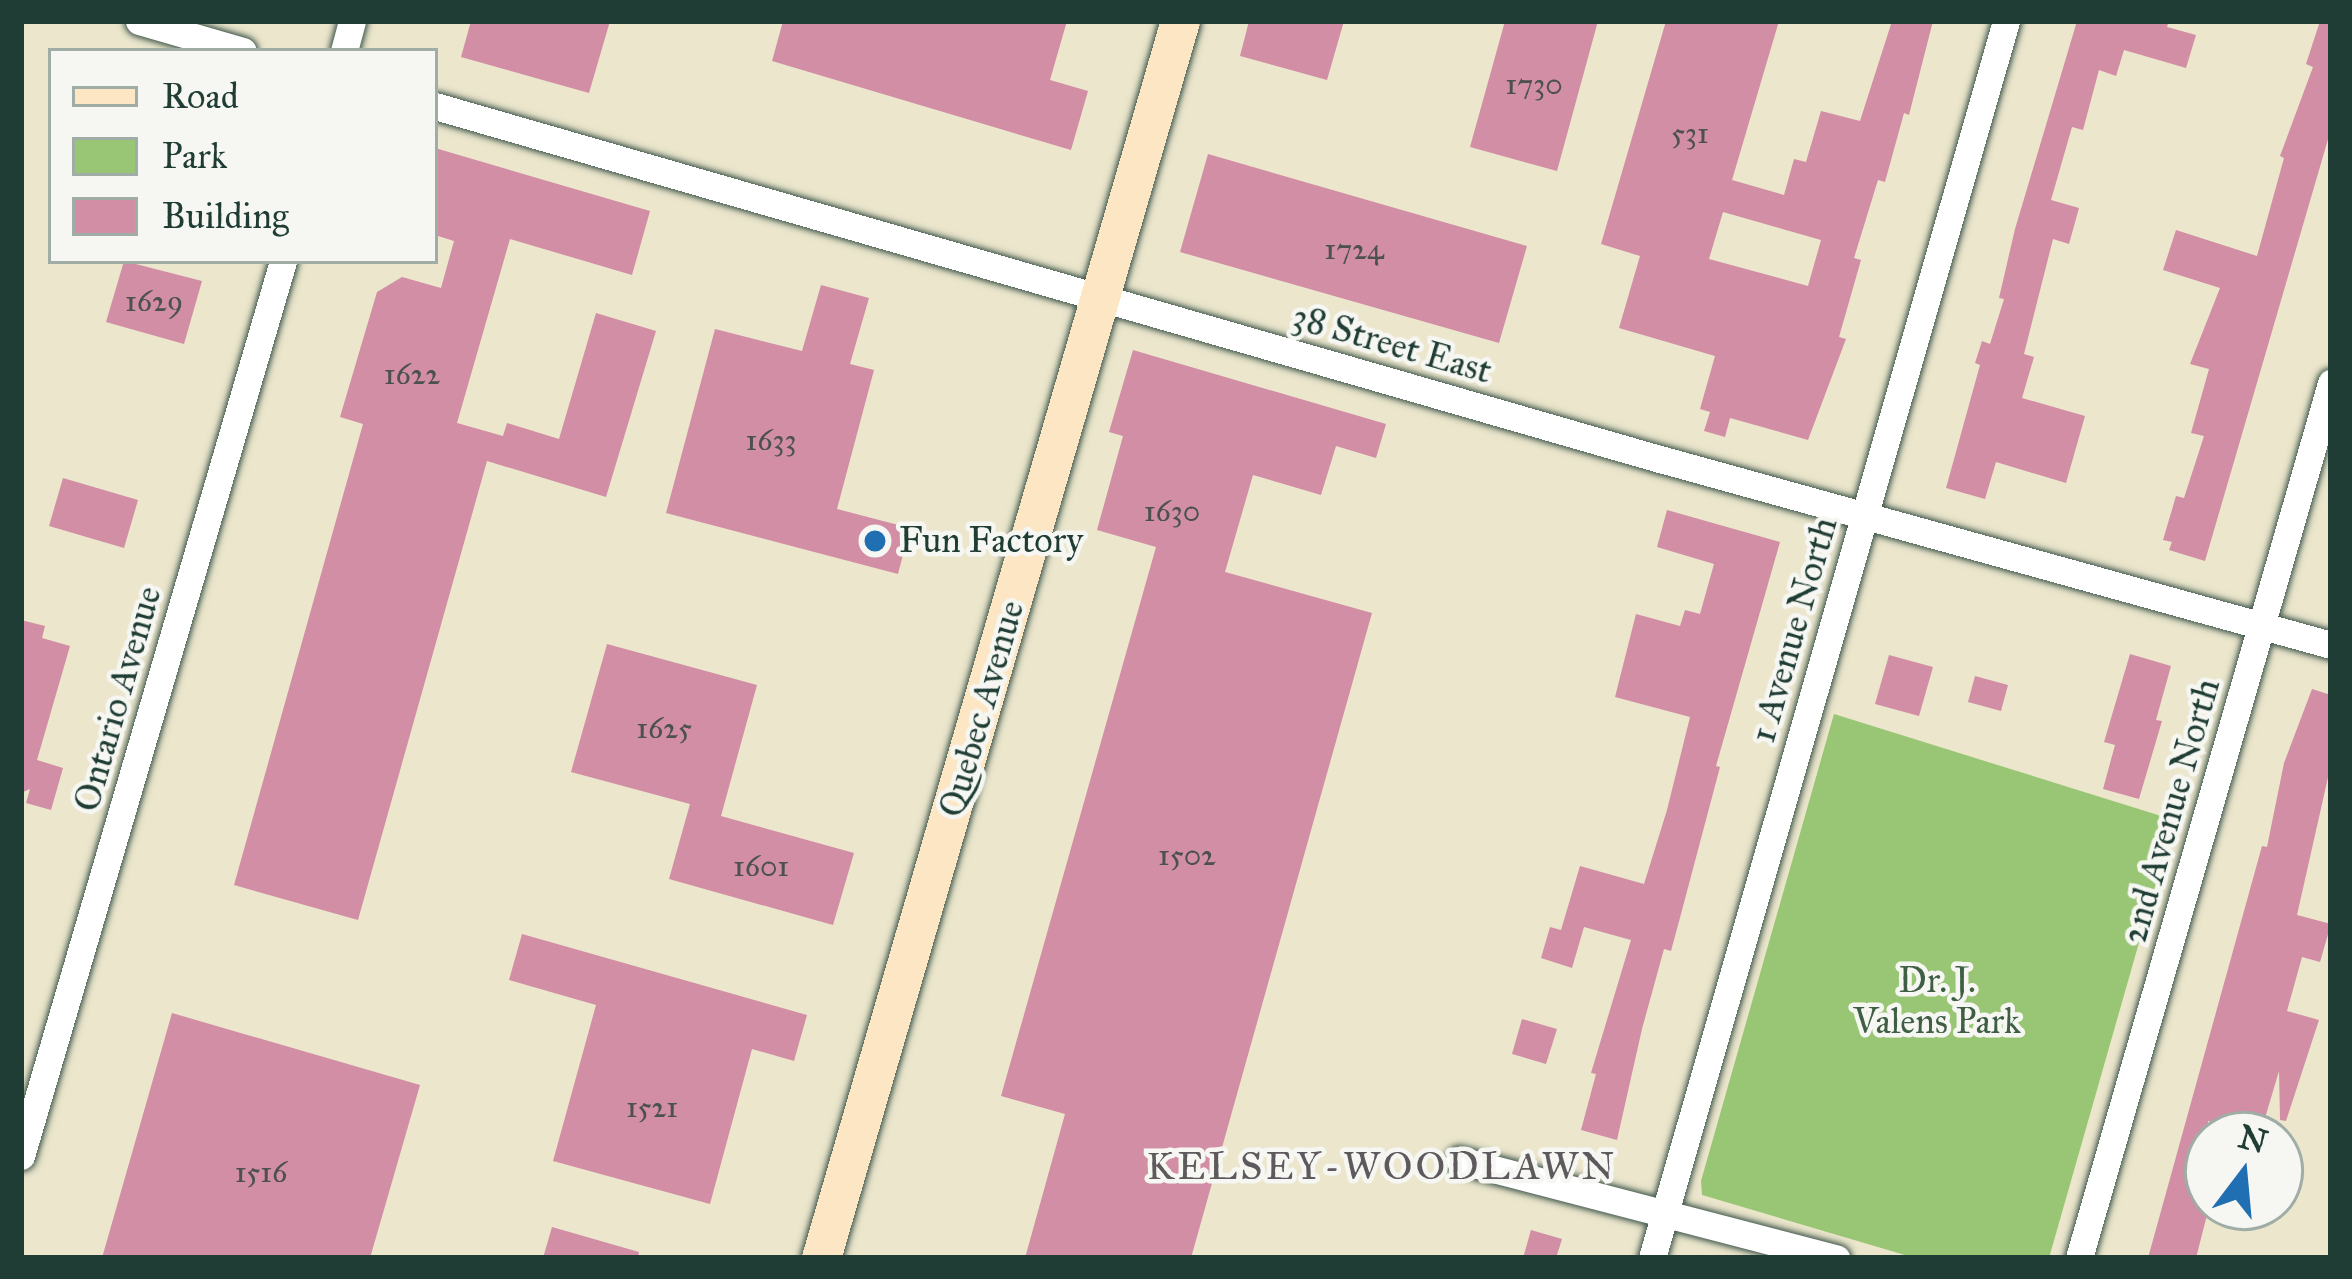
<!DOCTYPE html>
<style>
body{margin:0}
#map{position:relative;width:2352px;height:1279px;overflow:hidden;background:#ebe6cc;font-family:"IM FELL Great Primer",serif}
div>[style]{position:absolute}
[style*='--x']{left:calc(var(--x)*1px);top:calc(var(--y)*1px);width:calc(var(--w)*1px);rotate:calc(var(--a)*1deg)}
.green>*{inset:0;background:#99c674}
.building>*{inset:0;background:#d28ea5}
.roads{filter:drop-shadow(0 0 3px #3e564b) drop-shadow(0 0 3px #3e564b)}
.street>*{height:27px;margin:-13.5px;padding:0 13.5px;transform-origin:13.5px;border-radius:13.5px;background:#fff}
.secondary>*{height:39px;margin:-19.5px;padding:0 19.5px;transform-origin:19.5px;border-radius:19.5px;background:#fce6c4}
.dots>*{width:33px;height:33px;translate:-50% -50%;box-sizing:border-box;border:6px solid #f6f6f2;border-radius:50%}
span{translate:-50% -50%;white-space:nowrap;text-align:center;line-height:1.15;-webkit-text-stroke:9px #f6f6f2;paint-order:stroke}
.number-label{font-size:30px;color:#4c5150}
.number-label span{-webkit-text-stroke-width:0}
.street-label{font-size:36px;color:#1f3d34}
.poi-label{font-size:36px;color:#1f3d34}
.left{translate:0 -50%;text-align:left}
.park-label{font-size:36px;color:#3e5f44}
.neighbourhood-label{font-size:39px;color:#5e595c;letter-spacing:3px}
.frame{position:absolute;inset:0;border:24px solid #1f3d34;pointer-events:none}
.legend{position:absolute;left:48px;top:48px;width:390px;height:216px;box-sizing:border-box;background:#f6f6f2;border:3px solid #a0aca6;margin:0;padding:15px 21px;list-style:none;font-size:36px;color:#1f3d34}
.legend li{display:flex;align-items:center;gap:24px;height:60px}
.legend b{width:60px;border:3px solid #a0aca6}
.north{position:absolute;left:2184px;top:1111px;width:120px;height:120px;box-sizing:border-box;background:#f6f6f2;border:3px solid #a0aca6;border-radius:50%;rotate:16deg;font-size:33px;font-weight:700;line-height:48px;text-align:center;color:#1f3d34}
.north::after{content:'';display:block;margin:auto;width:42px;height:54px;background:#1f6fb2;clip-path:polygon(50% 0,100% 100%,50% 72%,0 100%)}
</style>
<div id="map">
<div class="green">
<i style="clip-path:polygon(1834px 714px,2174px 820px,2049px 1258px,1915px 1258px,1702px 1195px,1701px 1181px)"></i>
</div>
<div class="building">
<i style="clip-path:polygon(471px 21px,610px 21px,589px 93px,461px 57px)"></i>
<i style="clip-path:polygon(783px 21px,1067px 21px,1050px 80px,1088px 91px,1071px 150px,772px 61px)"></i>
<i style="clip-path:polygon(1249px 21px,1344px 21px,1327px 80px,1240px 56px)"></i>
<i style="clip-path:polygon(1505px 21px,1598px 21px,1557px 171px,1470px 147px)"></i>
<i style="clip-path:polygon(evenodd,1666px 21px,1779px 21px,1732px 180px,1784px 195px,1794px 159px,1806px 162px,1821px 111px,1860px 121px,1892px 21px,1933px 21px,1909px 115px,1904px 113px,1885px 182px,1878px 180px,1854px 258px,1861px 260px,1839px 337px,1846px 339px,1808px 440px,1730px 418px,1725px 437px,1704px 431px,1710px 412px,1700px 409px,1715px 356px,1619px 328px,1640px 256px,1601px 244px,1666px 21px,1723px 212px,1821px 240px,1808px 286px,1709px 259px,1723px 212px)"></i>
<i style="clip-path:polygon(2077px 21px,2169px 21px,2167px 27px,2196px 35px,2186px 68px,2124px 50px,2116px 76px,2099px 70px,2083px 130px,2072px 127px,2051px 200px,2079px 208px,2069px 244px,2053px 239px,2024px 354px,2034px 357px,2022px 398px,2085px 416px,2066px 483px,1996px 462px,1985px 499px,1946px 488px,1980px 365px,1975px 363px,1982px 341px,1990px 344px,2004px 299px,1999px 298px,2015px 229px)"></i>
<i style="clip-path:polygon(2320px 21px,2331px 21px,2331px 129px,2205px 561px,2169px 550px,2172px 542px,2163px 540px,2176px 496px,2184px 498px,2204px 436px,2191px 433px,2209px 369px,2190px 364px,2220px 288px,2163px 270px,2176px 230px,2257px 256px,2284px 158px,2280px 156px,2313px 67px,2306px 64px)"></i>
<i style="clip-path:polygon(435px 148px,650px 211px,632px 275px,510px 239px,457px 423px,503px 436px,507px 423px,559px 439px,596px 313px,656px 331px,606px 497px,487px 461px,358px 920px,234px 885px,363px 424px,340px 417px,377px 292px,402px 277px,441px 288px,454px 241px,435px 235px)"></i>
<i style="clip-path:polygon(1208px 154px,1527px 246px,1499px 343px,1180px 252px)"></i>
<i style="clip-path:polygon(124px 261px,202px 281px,184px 344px,106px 322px)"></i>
<i style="clip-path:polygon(821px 285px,869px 298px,850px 364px,874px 370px,837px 509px,910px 528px,898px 574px,666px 513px,715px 329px,802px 351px)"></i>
<i style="clip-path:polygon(1133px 350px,1386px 424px,1376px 458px,1336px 446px,1321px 495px,1253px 475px,1225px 572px,1372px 613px,1191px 1258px,1025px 1258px,1065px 1114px,1001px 1096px,1156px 547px,1097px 530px,1123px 436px,1109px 432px)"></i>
<i style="clip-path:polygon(63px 478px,138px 500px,124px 548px,49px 526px)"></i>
<i style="clip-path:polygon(1667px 510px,1780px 542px,1716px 766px,1720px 767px,1681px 914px,1671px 951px,1664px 949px,1642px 1029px,1617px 1140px,1581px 1130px,1596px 1074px,1591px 1073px,1631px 940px,1584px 927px,1572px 968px,1541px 958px,1550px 927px,1561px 930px,1580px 866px,1644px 884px,1667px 810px,1690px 717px,1615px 697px,1636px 614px,1680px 626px,1685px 610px,1700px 614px,1714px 564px,1657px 547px)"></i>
<i style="clip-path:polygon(21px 620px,45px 626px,42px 638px,70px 646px,37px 760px,63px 768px,51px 810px,26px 803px,30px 789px,21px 793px)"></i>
<i style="clip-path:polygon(607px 644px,757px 685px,721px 816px,854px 853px,833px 925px,669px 879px,690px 804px,571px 772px)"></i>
<i style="clip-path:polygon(2130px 654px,2171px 666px,2156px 720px,2162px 721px,2139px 799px,2103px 789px,2115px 745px,2104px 742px)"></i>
<i style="clip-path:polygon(1889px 655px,1933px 667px,1919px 716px,1875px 704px)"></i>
<i style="clip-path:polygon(1975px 676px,2008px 685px,2001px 711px,1968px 702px)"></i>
<i style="clip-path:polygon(2312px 689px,2331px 695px,2331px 764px,2297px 915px,2331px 924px,2320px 962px,2302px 957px,2287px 1011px,2319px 1020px,2286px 1121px,2280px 1120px,2279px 1071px,2260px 1135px,2208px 1121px,2208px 1211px,2196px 1258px,2148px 1258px,2262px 846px,2267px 847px,2284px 763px)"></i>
<i style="clip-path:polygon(522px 934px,807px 1015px,794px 1061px,752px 1049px,710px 1204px,553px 1161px,596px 1005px,509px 980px)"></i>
<i style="clip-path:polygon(172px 1013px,420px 1085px,370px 1258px,102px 1258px)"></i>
<i style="clip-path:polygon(1522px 1019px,1557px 1029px,1546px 1064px,1512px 1054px)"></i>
<i style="clip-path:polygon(552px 1227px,639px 1252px,638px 1258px,543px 1258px)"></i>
<i style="clip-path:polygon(1531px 1230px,1562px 1239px,1556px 1258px,1523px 1258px)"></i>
</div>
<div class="roads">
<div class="street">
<i style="--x:139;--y:21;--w:108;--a:16.1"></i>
<i style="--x:344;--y:51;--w:31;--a:-75"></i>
<i style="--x:435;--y:106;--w:1275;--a:16.08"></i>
<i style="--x:1660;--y:459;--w:696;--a:15.49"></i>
<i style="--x:21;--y:1156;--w:933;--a:-73.68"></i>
<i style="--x:1459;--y:1160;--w:390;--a:14.6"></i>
<i style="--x:1652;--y:1258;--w:1287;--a:-74.03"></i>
<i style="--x:2079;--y:1258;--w:911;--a:-73.93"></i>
</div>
<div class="secondary">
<i style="--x:821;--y:1258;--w:1288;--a:-73.82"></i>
</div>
</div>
<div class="dots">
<i style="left:875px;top:541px;background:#1f6fb2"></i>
</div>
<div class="number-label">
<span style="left:1534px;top:84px">1730</span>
<span style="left:1690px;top:133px">531</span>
<span style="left:1354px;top:249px">1724</span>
<span style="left:154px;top:301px">1629</span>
<span style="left:412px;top:374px">1622</span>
<span style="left:771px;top:440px">1633</span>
<span style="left:1172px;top:511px">1630</span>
<span style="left:664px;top:728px">1625</span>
<span style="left:1187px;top:855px">1502</span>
<span style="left:761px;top:866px">1601</span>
<span style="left:652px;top:1107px">1521</span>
<span style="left:261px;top:1172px">1516</span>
</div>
<div class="street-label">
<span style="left:1392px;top:344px;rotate:16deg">38 Street East</span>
<span style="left:1794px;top:630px;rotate:-74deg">1 Avenue North</span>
<span style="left:118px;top:699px;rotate:-74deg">Ontario Avenue</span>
<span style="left:982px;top:709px;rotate:-74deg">Quebec Avenue</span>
<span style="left:2171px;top:811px;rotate:-74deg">2nd Avenue North</span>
</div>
<div class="poi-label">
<span class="left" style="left:899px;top:541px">Fun Factory</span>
</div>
<div class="park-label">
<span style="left:1937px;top:1001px">Dr. J.<br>Valens Park</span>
</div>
<div class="neighbourhood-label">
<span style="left:1382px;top:1166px">KELSEY-WOODLAWN</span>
</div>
<div class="frame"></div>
<ul class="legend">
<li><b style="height:15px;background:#fce6c4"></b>Road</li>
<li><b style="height:33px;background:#99c674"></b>Park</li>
<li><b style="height:33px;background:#d28ea5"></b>Building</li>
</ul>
<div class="north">N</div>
</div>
